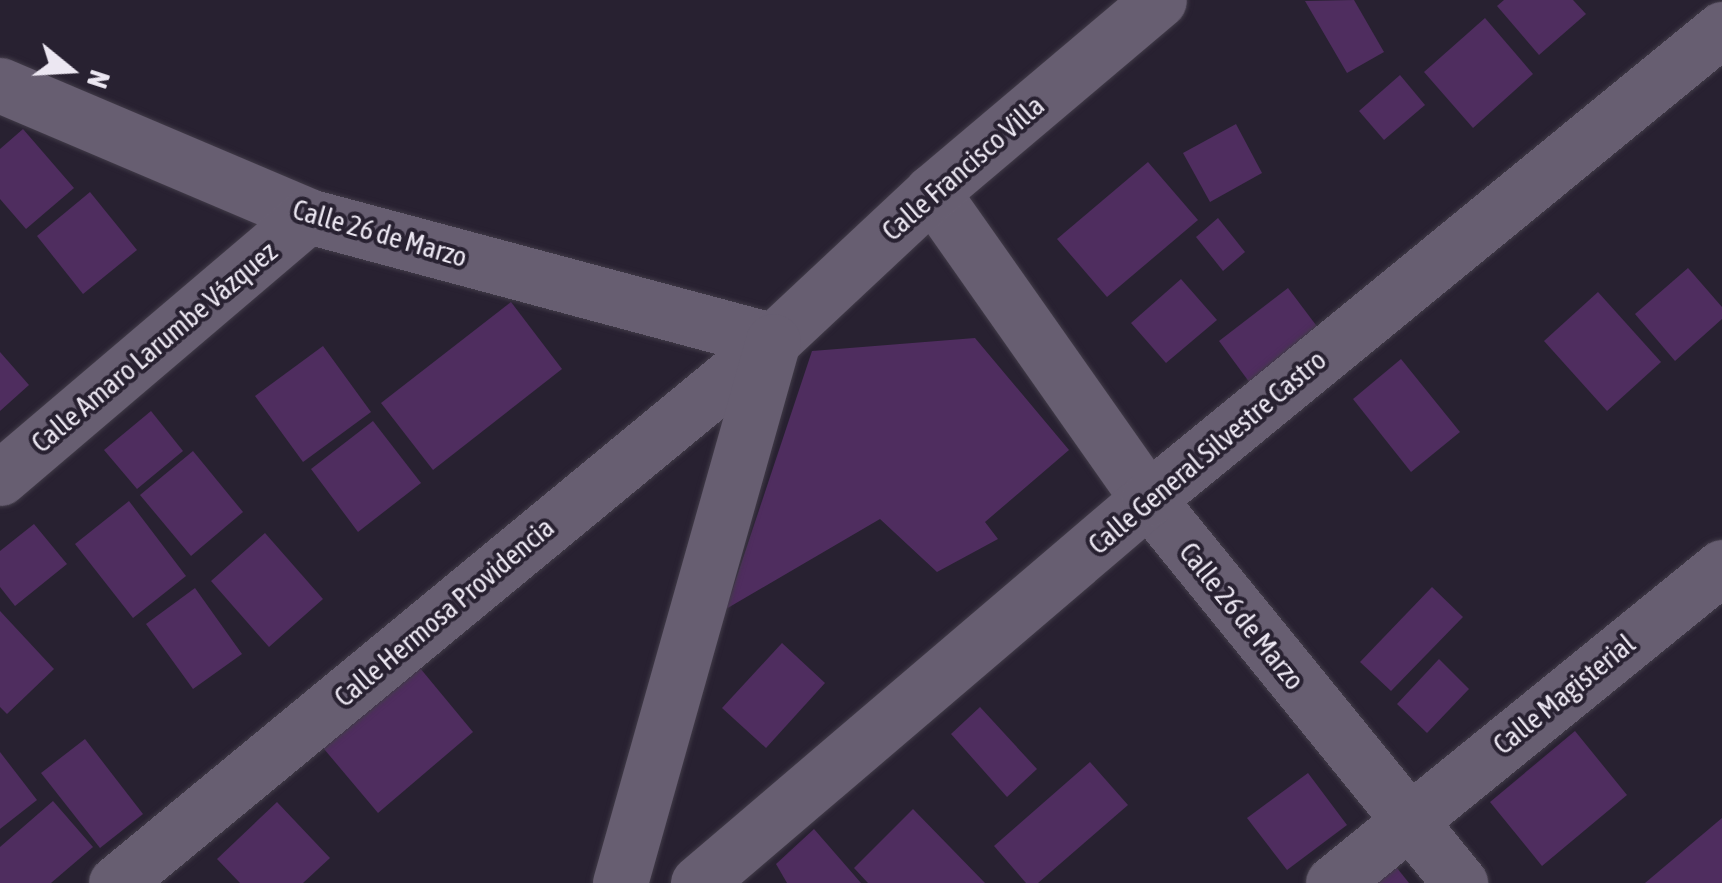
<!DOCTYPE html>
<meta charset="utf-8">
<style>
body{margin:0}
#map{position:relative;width:1722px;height:883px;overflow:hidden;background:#282131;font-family:"Asap Condensed",sans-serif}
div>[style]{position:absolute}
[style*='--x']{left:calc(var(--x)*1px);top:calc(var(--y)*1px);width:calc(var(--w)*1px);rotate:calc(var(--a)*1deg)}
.building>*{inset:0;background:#4f2d5f}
.roads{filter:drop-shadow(0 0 2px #413b48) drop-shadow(0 0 2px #413b48)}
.minor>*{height:55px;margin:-27.5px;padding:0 27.5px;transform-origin:27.5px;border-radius:27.5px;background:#675e71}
span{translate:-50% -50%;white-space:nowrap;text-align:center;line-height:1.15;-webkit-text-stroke:8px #282131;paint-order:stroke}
.street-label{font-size:28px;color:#ece7f2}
.north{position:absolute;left:20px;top:20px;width:100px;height:100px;-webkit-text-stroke:8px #282131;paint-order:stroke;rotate:108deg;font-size:28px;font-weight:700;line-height:40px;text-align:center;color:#ece7f2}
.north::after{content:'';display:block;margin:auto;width:35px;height:45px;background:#ece7f2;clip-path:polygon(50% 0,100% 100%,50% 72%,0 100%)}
</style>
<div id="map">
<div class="building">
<i style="clip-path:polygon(1354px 0,1384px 52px,1347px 73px,1305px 1px)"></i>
<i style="clip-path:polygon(1504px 0,1573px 0,1586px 14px,1539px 55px,1497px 6px)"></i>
<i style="clip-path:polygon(1485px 18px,1533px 74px,1473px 128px,1424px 72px)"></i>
<i style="clip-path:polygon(1400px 75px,1425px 105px,1384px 140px,1359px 111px)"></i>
<i style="clip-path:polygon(1236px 124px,1262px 173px,1210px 202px,1183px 153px)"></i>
<i style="clip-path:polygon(23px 129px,74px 188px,26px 229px,0 199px,0 149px)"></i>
<i style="clip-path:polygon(1148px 162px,1198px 220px,1107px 297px,1057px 239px)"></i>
<i style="clip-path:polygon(90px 192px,137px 250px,83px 294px,37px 236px)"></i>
<i style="clip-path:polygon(1218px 218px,1245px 252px,1223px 271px,1196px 237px)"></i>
<i style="clip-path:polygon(1688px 268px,1722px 307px,1722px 319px,1675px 361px,1635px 314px)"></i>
<i style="clip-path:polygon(1181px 279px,1217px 320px,1166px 363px,1131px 323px)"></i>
<i style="clip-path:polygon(1288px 288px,1328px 341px,1258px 394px,1219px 341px)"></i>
<i style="clip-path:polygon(1598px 292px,1661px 362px,1607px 411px,1544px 341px)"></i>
<i style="clip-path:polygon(511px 302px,562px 369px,433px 470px,381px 403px)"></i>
<i style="clip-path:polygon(975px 338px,1069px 450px,985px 522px,998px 539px,937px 572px,880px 519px,726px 609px,812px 351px)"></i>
<i style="clip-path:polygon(323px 346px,371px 412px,303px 462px,255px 396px)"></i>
<i style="clip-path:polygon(0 352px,29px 385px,0 411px)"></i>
<i style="clip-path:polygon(1401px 359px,1460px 432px,1411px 472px,1353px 399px)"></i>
<i style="clip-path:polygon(151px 411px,183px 451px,137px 489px,104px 450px)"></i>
<i style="clip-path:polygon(373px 421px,421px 483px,358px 532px,311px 469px)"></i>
<i style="clip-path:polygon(193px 451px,243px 512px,191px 556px,140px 495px)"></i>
<i style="clip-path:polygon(129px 501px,186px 576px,133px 618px,75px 544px)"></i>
<i style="clip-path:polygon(34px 524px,67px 564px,15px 606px,0 587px,0 551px)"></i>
<i style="clip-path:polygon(265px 533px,323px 599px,269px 647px,211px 581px)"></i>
<i style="clip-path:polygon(1432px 587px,1463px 617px,1391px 691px,1360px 662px)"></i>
<i style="clip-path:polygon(195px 588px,242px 654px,193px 689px,146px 624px)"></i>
<i style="clip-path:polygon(0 611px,54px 669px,7px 714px,0 707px)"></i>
<i style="clip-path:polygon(782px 643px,825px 683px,766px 748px,722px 708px)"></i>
<i style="clip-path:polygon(1439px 659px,1469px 689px,1427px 733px,1397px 704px)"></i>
<i style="clip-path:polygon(415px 662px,473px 732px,378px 813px,319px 743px)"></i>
<i style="clip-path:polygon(980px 707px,1037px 769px,1007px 797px,951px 734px)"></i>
<i style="clip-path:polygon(1575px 731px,1627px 795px,1542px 866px,1490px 802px)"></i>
<i style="clip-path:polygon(85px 739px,143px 814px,100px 848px,41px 773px)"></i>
<i style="clip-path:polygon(0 752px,37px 800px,0 829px)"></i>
<i style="clip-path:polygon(1090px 762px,1128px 805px,1038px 883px,1026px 883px,994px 846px)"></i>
<i style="clip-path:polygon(1308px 773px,1347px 825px,1287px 870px,1247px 818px)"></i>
<i style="clip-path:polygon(53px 801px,93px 847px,51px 883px,0 883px,0 847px)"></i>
<i style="clip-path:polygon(277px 802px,330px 858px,303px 883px,240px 883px,217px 859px)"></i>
<i style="clip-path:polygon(913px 809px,985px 883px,868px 883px,854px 868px)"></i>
<i style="clip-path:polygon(1722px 818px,1722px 883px,1645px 883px)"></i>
<i style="clip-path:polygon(814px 829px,861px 883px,787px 883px,776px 864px)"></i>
<i style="clip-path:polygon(1389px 858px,1409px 883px,1359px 883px)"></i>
</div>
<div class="roads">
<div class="minor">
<i style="--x:0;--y:85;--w:335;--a:23"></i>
<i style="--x:308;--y:216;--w:482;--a:15"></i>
<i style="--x:932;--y:192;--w:375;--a:54.9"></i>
<i style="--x:1148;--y:499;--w:495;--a:50.9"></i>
<i style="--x:0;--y:478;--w:404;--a:-40.4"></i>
<i style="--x:116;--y:883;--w:852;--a:-39.52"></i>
<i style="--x:773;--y:341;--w:218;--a:-43.1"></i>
<i style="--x:932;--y:192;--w:297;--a:-40.2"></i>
<i style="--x:620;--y:883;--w:563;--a:-74.24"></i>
<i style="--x:698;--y:883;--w:592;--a:-40.48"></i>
<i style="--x:1148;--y:499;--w:742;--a:-39.31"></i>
<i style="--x:1333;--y:883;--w:501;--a:-39.09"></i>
</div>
</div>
<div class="street-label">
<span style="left:963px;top:168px;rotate:-41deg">Calle Francisco Villa</span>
<span style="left:380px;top:233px;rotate:16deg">Calle 26 de Marzo</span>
<span style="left:154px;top:347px;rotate:-40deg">Calle Amaro Larumbe Vázquez</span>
<span style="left:1207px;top:452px;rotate:-40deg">Calle General Silvestre Castro</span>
<span style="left:444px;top:612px;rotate:-40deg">Calle Hermosa Providencia</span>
<span style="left:1242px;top:616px;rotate:51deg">Calle 26 de Marzo</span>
<span style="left:1564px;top:694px;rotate:-39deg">Calle Magisterial</span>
</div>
<div class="north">N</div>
</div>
